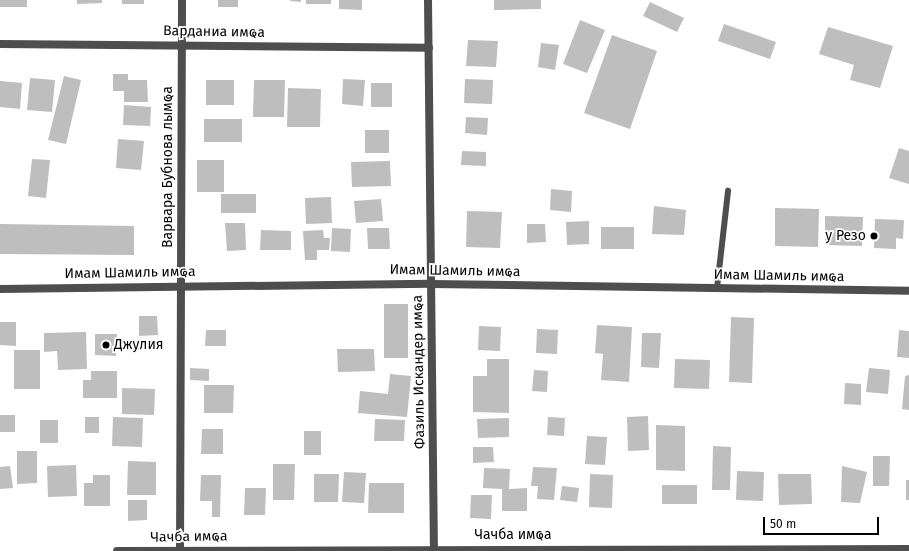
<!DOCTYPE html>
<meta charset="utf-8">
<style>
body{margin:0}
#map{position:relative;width:909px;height:551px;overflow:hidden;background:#fff;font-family:"Fira Sans",sans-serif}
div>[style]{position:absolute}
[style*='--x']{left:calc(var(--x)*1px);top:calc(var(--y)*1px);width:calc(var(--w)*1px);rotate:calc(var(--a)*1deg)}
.building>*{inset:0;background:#bebebe}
.service>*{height:6px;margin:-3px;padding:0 3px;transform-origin:3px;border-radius:3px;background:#4e4e4e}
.minor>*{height:8px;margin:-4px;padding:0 4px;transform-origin:4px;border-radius:4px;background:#4e4e4e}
.dots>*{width:11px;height:11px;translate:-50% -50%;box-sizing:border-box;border:2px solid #fff;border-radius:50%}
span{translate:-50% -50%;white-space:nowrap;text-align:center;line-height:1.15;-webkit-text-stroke:3.5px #fff;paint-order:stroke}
.street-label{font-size:14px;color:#000}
.poi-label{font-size:14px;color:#000}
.right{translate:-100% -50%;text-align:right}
.left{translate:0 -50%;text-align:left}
.scale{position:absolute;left:763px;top:517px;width:116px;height:18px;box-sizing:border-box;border:2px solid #000;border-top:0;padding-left:5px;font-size:12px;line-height:14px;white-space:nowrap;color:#000;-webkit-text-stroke:3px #fff;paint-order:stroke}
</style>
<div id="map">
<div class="building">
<i style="clip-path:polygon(0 0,27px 0,27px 7px,0 7px)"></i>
<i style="clip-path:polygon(77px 0,102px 0,102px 3px,77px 4px)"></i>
<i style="clip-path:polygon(122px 0,144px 0,144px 4px,122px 4px)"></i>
<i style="clip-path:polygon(218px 0,238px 0,238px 7px,218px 7px)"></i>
<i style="clip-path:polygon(290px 0,301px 0,301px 2px,290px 1px)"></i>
<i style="clip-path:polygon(306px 0,331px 0,331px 4px,306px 4px)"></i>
<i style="clip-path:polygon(339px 0,362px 0,362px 10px,339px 9px)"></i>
<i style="clip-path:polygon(494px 0,541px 0,541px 9px,494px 10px)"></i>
<i style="clip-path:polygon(650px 2px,684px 18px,677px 32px,643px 16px)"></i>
<i style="clip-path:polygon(580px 20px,605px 30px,587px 73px,563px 64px)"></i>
<i style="clip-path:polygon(724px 24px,776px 42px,770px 59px,718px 41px)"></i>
<i style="clip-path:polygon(828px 27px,893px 46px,880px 88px,850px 80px,854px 65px,819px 54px)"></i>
<i style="clip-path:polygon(612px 35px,657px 51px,630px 129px,584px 113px)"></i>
<i style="clip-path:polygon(468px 40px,498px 41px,496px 67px,466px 66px)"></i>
<i style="clip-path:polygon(541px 43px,559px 45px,555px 70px,538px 67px)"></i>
<i style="clip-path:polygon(113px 74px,128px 74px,128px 80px,147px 80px,148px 102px,124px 102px,124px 91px,113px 91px)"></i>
<i style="clip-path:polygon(64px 76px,81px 80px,66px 144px,48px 140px)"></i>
<i style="clip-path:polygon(30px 78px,55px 80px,52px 112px,27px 110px)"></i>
<i style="clip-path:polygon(343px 79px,365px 80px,363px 106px,342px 104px)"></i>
<i style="clip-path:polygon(465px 79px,493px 80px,492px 104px,464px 103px)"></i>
<i style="clip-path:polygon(206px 80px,234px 80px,234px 105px,206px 105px)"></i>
<i style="clip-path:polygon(254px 80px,285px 80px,284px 117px,253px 117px)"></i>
<i style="clip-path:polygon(0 81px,22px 83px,20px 109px,0 107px)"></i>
<i style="clip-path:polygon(371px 83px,392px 83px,392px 107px,371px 107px)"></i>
<i style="clip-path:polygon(288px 88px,321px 89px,320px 127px,287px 127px)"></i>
<i style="clip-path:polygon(124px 105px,151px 107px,150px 126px,123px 125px)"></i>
<i style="clip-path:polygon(466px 117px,488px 118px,487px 135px,465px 133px)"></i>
<i style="clip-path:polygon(204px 119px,242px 119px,242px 142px,204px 142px)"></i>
<i style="clip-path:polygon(365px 130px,389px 130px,389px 153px,365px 153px)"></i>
<i style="clip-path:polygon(118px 139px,144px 141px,141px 170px,116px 168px)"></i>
<i style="clip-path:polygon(899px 148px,909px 151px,909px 184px,889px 178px)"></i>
<i style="clip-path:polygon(462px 151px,486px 152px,486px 166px,461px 165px)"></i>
<i style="clip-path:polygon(32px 159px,50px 160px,46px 198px,28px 196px)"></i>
<i style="clip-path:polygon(197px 160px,224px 160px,224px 192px,197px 192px)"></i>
<i style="clip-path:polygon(390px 161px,391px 186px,352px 187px,351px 162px)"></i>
<i style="clip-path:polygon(551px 189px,572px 191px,571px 212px,550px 210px)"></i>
<i style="clip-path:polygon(221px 194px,256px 194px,256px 213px,221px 213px)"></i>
<i style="clip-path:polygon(331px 197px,332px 223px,306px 224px,305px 198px)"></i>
<i style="clip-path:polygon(381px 199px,383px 221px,356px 223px,354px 201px)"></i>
<i style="clip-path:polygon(654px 206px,686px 210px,684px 235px,652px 234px)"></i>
<i style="clip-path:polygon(775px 208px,819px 209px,818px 247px,775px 246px)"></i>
<i style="clip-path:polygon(467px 211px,502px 212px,500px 248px,466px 247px)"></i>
<i style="clip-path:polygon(825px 216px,863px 217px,862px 246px,825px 245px)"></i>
<i style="clip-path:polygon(875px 219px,904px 220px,903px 239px,896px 238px,896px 249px,874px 248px)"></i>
<i style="clip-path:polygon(589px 221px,589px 244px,567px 245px,566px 222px)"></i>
<i style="clip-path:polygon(225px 223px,245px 223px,246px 250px,227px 251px)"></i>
<i style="clip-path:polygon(0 224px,134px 226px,134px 255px,0 254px)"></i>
<i style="clip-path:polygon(527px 224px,545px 224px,546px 242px,527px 243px)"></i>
<i style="clip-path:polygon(601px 227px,634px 227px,634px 249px,601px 249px)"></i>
<i style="clip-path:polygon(332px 228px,351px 229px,350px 252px,331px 251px)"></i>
<i style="clip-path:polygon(367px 228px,389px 228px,390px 249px,368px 249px)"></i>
<i style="clip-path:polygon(261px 230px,291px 231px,291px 250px,260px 250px)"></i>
<i style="clip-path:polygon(323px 230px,324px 238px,330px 238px,329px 250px,317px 250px,317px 260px,305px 260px,303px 231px)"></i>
<i style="clip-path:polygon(384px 304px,408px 304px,408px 358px,384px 358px)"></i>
<i style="clip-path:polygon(139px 316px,157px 316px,158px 335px,139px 336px)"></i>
<i style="clip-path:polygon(731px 317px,754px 318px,752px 383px,729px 382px)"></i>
<i style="clip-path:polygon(0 322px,16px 322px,16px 346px,0 345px)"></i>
<i style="clip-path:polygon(597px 325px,632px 327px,629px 382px,601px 380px,603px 354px,595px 353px)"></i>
<i style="clip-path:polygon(479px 326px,501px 327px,500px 351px,478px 350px)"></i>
<i style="clip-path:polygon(537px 329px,558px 330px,557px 354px,536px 353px)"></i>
<i style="clip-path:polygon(206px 330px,226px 330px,226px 346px,205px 346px)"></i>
<i style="clip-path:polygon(899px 330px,909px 331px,909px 358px,897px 357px)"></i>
<i style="clip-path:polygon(86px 332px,87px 369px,58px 370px,57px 351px,44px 352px,44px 333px)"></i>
<i style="clip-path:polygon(642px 333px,661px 333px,659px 368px,641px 367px)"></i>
<i style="clip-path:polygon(95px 334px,117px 334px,116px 356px,95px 355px)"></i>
<i style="clip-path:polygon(337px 349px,374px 349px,375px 371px,338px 372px)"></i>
<i style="clip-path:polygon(14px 350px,40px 350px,40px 389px,14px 389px)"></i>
<i style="clip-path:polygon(487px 359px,509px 359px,509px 413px,473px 412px,473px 376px,487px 376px)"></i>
<i style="clip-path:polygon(675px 359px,710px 360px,709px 389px,674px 388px)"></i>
<i style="clip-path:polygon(190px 368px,209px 369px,209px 381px,190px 380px)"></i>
<i style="clip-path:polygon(869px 368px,890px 370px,888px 394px,866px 392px)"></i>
<i style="clip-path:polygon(534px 370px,548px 371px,547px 392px,532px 391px)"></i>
<i style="clip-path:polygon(91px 371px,117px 371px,117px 398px,83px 398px,83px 380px,91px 380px)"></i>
<i style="clip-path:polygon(390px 374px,411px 376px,407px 417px,358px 413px,360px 391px,388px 394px)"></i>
<i style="clip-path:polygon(909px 375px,909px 410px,902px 409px,905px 376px)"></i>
<i style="clip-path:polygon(845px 383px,861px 384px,861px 405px,844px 404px)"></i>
<i style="clip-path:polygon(204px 385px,234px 385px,233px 413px,204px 413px)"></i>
<i style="clip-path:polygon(122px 388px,155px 389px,154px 415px,122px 414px)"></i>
<i style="clip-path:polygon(0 415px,15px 415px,15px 432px,0 432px)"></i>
<i style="clip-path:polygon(648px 416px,649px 450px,628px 451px,627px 417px)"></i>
<i style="clip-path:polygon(85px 417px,99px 417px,99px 433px,85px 433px)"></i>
<i style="clip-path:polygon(113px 417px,143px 418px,142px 447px,112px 446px)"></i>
<i style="clip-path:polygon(548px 417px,565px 418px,564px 436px,547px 435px)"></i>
<i style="clip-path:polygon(509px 418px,509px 437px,478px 438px,477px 419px)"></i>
<i style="clip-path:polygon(375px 419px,405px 420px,404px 441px,374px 441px)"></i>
<i style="clip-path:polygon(40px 420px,58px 420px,58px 443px,40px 443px)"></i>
<i style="clip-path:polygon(656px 425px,685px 426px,685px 471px,656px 470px)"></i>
<i style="clip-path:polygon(202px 429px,223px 429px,223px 454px,201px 454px)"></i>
<i style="clip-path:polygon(304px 431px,321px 431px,321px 455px,304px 455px)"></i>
<i style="clip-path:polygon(587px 436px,607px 437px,605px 465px,585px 464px)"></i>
<i style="clip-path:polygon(713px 446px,731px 447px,730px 490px,712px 490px)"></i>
<i style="clip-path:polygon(473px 447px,493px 447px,494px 462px,473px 463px)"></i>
<i style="clip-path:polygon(17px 451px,37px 451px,37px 483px,17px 484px)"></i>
<i style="clip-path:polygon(873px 456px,890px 456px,889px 486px,873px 486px)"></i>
<i style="clip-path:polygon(128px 461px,156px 462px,156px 495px,127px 495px)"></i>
<i style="clip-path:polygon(273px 464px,295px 464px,294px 500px,273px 500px)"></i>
<i style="clip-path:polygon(76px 465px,77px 496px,48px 497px,47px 466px)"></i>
<i style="clip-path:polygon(10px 466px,13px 488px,0 489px,0 467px)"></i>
<i style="clip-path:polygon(842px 466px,867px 472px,860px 503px,841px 502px)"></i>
<i style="clip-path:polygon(533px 467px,557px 468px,554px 500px,537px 499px,538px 486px,531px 486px)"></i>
<i style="clip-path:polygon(484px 468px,510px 469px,509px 489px,527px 488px,527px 511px,502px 511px,502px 489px,483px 488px)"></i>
<i style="clip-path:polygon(737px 471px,764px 472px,763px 501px,736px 500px)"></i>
<i style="clip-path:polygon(344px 472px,366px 473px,364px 503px,342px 502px)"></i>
<i style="clip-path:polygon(314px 474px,339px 474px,338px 502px,314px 502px)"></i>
<i style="clip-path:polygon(590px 474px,613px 475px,612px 508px,589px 507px)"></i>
<i style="clip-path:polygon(778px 474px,811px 474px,812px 504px,779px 505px)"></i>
<i style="clip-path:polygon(93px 475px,110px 475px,110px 506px,84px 506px,84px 483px,93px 483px)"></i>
<i style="clip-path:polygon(201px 475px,221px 475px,220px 517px,212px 517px,212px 501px,200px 501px)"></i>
<i style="clip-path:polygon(906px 480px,909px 480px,909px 500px,906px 500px)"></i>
<i style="clip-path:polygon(369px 483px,404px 483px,404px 513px,368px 513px)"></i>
<i style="clip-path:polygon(662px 485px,697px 485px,697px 504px,662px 504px)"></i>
<i style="clip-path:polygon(562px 486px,579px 488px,577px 502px,560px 500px)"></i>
<i style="clip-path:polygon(245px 488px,266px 488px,265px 515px,244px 515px)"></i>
<i style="clip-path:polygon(471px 495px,492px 495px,491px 519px,470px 518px)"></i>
<i style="clip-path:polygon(128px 500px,147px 500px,147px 520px,128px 521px)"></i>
</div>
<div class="service">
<i style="--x:717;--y:288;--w:98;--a:-83.5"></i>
</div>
<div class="minor">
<i style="--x:428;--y:0;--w:551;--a:89.38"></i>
<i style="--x:0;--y:44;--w:429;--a:0.5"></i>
<i style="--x:0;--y:289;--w:431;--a:-0.7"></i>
<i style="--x:431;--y:284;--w:478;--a:0.8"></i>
<i style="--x:117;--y:551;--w:792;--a:-0.14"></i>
<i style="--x:180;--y:551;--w:551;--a:-89.79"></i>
</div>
<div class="dots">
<i style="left:874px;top:236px;background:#000"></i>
<i style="left:106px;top:345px;background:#000"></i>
</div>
<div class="street-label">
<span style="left:214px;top:32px;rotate:1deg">Варданиа имҩа</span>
<span style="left:168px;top:167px;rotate:-90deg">Варвара Бубнова лымҩа</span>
<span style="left:455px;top:271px;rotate:1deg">Имам Шамиль имҩа</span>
<span style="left:130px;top:273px;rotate:-1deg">Имам Шамиль имҩа</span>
<span style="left:779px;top:276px;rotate:1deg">Имам Шамиль имҩа</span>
<span style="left:419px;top:372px;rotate:-91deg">Фазиль Искандер имҩа</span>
<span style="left:513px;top:535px">Чачба имҩа</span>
<span style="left:189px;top:537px;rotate:-1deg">Чачба имҩа</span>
</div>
<div class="poi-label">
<span class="right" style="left:866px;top:236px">у Резо</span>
<span class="left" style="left:114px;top:345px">Джулия</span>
</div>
<div class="scale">50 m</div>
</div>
